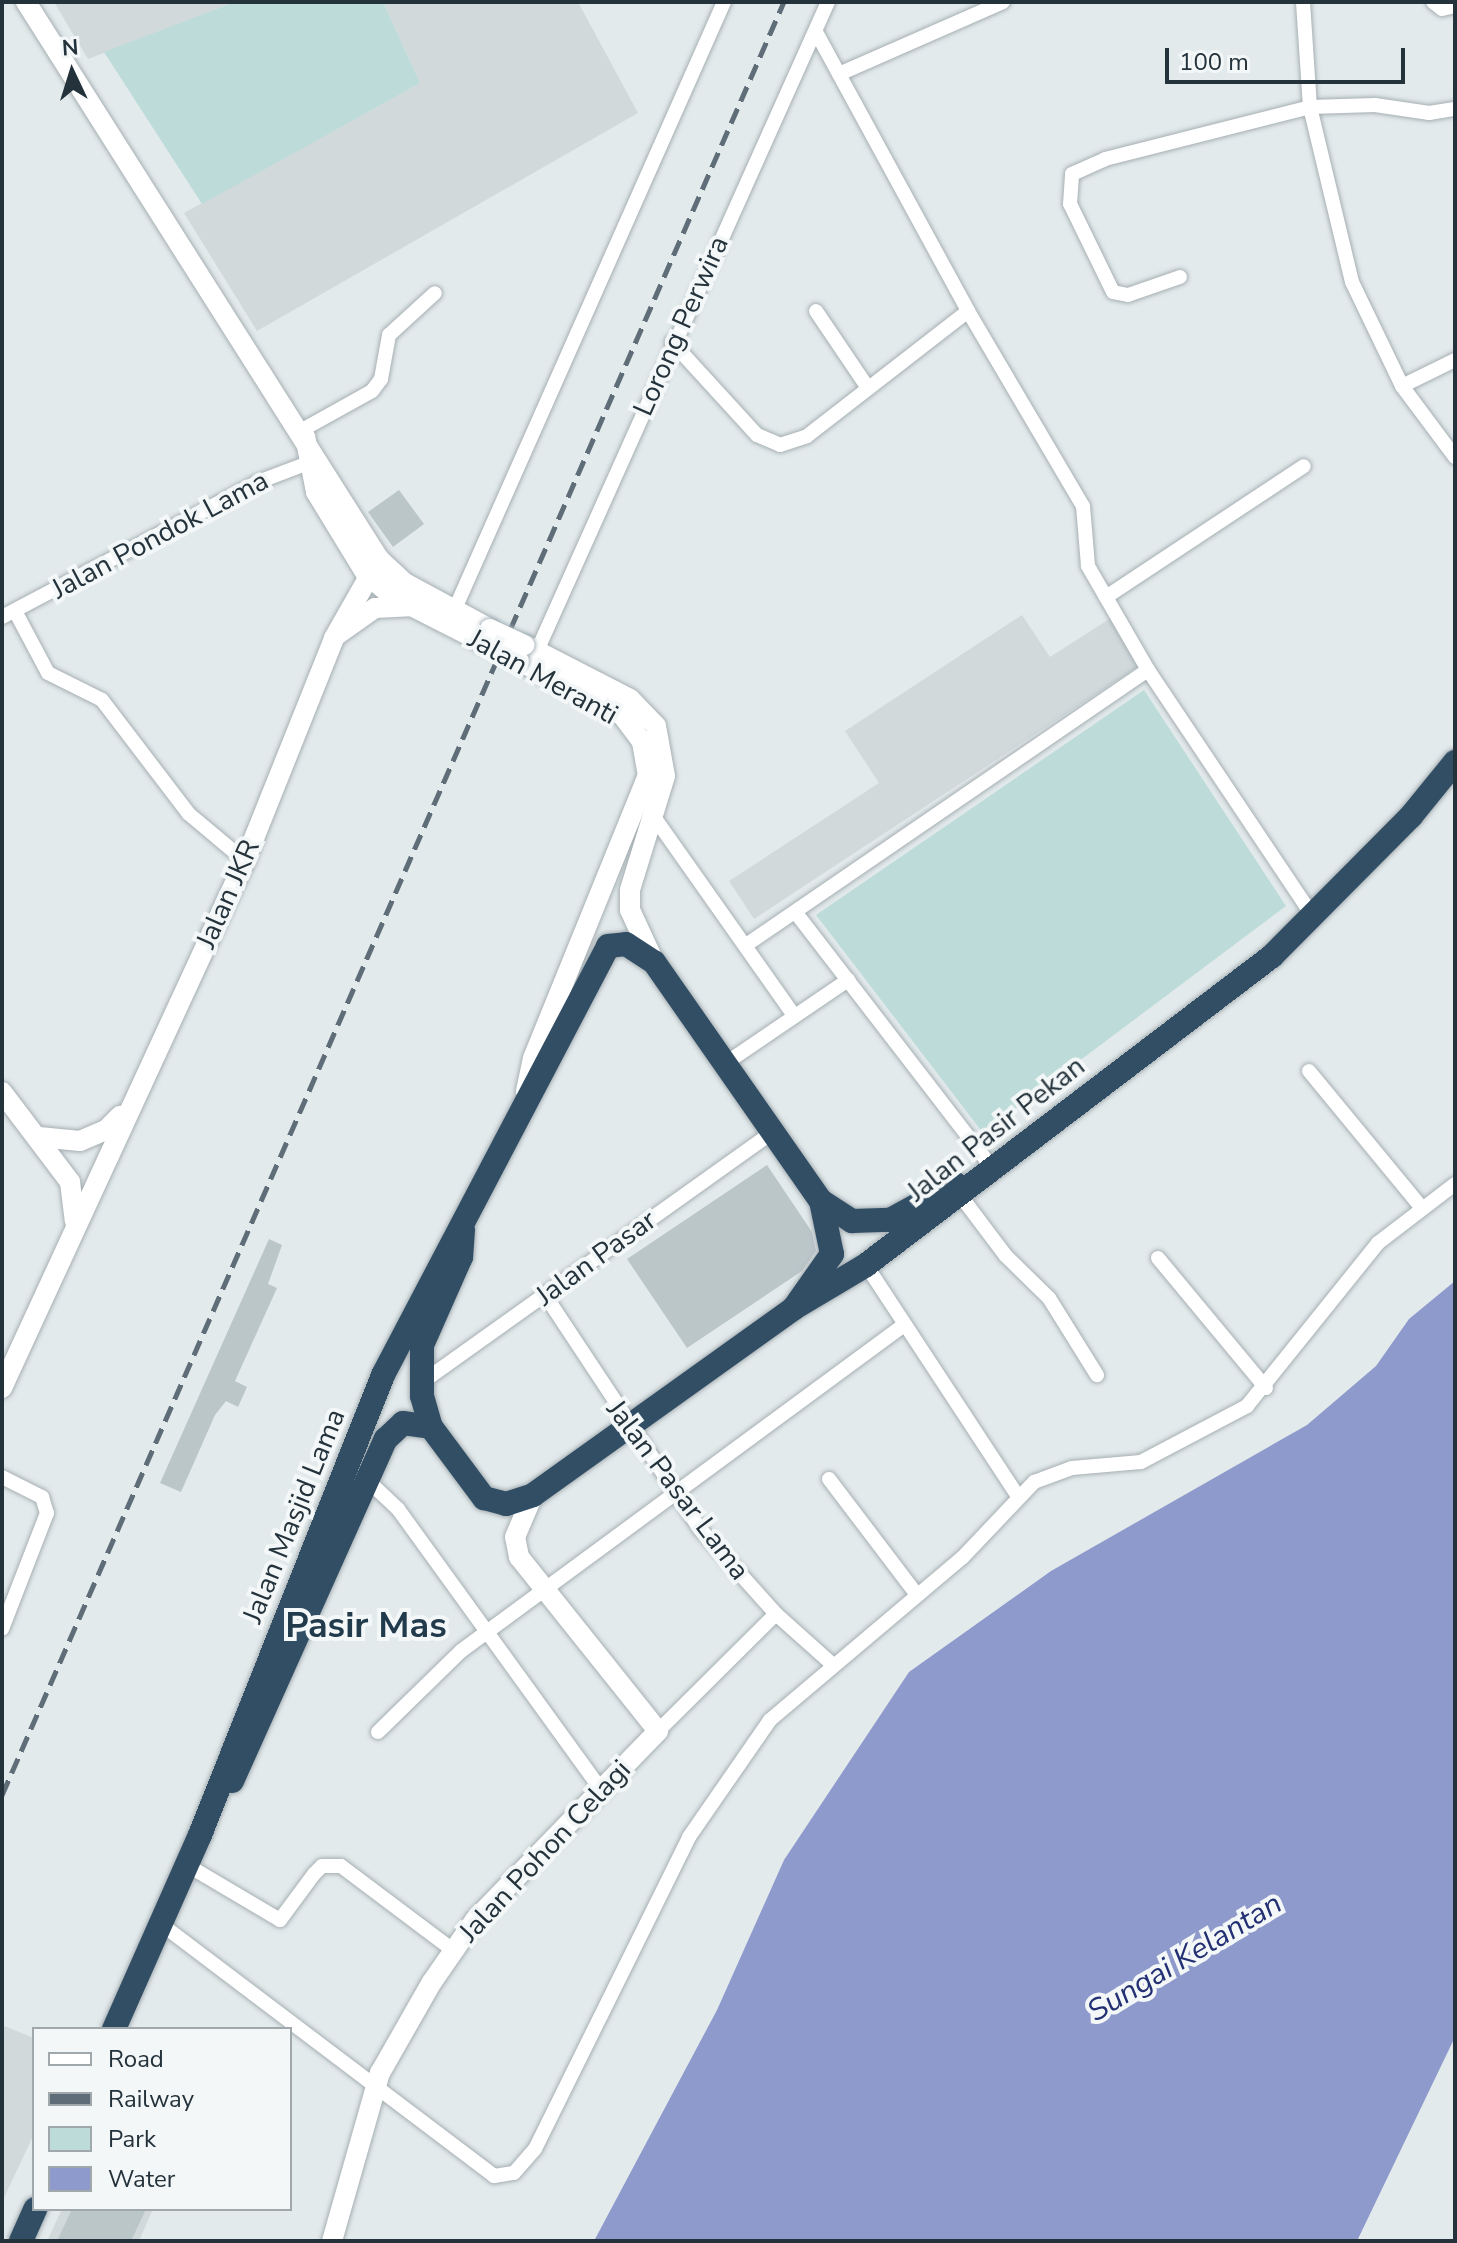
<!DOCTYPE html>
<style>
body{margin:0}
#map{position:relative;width:1457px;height:2243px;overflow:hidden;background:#e3eaec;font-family:"Nunito Sans",sans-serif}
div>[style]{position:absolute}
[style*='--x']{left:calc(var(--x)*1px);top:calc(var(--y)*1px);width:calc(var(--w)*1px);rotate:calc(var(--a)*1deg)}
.built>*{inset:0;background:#d1d9db}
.green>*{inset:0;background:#bddbd9}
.water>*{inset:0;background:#8f9acc}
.building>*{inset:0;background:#bbc6c9}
.roads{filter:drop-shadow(0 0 2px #a6afb3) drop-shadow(0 0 2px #a6afb3)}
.street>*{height:14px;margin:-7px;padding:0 7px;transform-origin:7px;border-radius:7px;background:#fff}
.secondary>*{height:20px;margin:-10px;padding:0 10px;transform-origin:10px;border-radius:10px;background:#fff}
.highway>*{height:24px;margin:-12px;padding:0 12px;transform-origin:12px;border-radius:12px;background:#324e65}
.rail>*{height:5px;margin-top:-2.5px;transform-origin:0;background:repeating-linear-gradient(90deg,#5e6d77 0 16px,transparent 0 24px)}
.bridges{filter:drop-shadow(0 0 2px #a5b3b9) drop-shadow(0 0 2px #a5b3b9)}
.secondary-bridge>*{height:20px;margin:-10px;padding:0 10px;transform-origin:10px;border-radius:10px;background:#fff}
span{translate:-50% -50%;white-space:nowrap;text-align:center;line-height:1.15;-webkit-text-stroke:8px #f3f7f8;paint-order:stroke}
.street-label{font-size:28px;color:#24323b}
.water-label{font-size:30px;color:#223073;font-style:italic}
.district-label{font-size:36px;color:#213a4c;font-weight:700}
.frame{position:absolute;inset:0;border:4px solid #24323b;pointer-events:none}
.legend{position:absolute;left:32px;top:2027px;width:260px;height:184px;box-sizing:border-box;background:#f3f7f8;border:2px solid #a0a8ac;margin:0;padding:10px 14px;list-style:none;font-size:24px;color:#24323b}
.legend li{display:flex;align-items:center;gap:16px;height:40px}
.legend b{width:40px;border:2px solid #a0a8ac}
.north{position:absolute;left:32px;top:32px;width:80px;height:80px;-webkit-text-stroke:6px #f3f7f8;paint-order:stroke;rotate:356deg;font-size:22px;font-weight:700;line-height:32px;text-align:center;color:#24323b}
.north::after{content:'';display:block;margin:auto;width:28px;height:36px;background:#24323b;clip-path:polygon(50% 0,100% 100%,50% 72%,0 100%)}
.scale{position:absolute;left:1165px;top:48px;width:240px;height:36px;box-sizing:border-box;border:4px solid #24323b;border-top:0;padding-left:10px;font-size:24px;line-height:28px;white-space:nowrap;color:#24323b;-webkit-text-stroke:6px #f3f7f8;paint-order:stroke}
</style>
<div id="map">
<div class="built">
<i style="clip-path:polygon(54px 2px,235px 2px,88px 59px)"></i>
<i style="clip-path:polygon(383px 2px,578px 2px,638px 113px,257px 331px,184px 213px,420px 83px)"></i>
<i style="clip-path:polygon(1022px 615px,1050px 657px,1111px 618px,1142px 664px,754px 919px,729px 881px,879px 783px,845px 731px)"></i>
<i style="clip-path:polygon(2px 2025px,34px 2038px,34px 2134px,2px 2202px)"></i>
<i style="clip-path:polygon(62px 2209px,153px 2209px,139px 2241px,47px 2241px)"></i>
</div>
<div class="green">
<i style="clip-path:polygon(235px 2px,383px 2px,420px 83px,202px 204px,104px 52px)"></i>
<i style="clip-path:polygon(1144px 690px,1286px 906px,983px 1133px,816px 915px)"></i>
</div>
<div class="water">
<i style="clip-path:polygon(1455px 1281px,1455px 2037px,1357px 2241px,594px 2241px,717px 2010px,784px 1860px,909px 1672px,1051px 1571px,1307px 1425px,1376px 1366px,1409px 1319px)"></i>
</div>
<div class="building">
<i style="clip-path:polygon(399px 490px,424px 524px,393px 547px,368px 512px)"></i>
<i style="clip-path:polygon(767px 1165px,812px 1232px,816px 1251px,802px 1271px,687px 1348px,627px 1259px)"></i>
<i style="clip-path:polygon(269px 1239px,282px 1245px,268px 1284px,277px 1288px,235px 1381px,247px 1387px,238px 1407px,226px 1401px,215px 1415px,181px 1492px,160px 1483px)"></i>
<i style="clip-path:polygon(72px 2209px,146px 2209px,131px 2241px,57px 2241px)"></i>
</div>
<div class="roads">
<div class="street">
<i style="--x:1303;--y:2;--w:105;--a:86.2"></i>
<i style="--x:1310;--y:107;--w:180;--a:76.5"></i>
<i style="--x:1352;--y:282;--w:115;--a:64.3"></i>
<i style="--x:1402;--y:386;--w:89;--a:53.3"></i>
<i style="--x:1433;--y:2;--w:11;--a:38"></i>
<i style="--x:1442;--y:9;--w:13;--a:-13"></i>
<i style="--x:816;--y:32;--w:318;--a:61.4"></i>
<i style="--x:968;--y:311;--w:226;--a:59.5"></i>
<i style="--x:1083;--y:506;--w:60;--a:85.2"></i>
<i style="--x:1088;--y:566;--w:120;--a:60"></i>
<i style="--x:1148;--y:670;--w:298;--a:56.2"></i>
<i style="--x:839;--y:74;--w:179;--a:-23.7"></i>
<i style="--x:1180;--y:277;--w:55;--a:160.9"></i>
<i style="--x:1128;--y:295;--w:15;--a:-169"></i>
<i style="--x:1113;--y:292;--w:98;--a:-116"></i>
<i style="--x:1070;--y:204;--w:30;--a:-86"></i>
<i style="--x:1072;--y:174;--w:36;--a:-24"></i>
<i style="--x:1105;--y:159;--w:211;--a:-14.2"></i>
<i style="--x:1310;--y:107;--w:65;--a:-1.8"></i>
<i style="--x:1375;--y:105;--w:55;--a:8.4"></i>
<i style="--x:1429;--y:113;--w:26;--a:-9"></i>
<i style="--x:816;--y:311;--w:89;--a:56"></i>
<i style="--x:672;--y:342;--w:126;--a:47.6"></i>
<i style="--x:757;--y:435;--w:25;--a:23"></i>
<i style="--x:780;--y:445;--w:28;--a:-18"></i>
<i style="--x:807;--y:436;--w:204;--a:-37.8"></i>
<i style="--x:1402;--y:386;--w:59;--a:-26.1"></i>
<i style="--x:302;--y:430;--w:80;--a:-29.1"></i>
<i style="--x:372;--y:391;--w:15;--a:-53"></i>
<i style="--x:381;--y:379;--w:45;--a:-79.7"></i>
<i style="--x:389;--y:335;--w:62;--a:-42.4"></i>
<i style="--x:1106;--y:597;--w:237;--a:-33.5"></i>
<i style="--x:15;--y:611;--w:70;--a:62"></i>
<i style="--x:48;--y:673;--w:60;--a:26.6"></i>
<i style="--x:102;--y:700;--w:143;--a:52.7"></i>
<i style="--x:189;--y:814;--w:73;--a:40"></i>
<i style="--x:454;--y:611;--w:666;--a:-66.09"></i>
<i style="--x:2;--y:617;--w:289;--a:-27.8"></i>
<i style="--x:258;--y:482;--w:62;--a:-20.8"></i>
<i style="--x:537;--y:651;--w:711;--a:-65.85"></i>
<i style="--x:654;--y:817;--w:241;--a:54.8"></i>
<i style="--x:796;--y:913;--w:319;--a:52.4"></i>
<i style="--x:746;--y:945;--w:487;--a:-34.4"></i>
<i style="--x:726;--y:1063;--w:148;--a:-34.2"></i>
<i style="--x:1309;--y:1071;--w:176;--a:50.5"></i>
<i style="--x:960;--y:1195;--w:76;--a:53"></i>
<i style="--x:1006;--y:1256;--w:60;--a:44.3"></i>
<i style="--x:1049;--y:1298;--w:91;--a:58.1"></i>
<i style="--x:1158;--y:1258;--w:169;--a:50.3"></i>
<i style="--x:866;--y:1265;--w:277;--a:56.7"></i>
<i style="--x:545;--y:1295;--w:281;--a:56.5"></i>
<i style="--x:700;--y:1529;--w:114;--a:48.2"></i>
<i style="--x:776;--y:1614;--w:76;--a:41.8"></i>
<i style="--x:421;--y:1383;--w:430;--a:-35.5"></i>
<i style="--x:2;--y:1477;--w:45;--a:26.6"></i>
<i style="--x:42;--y:1497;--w:17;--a:73"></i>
<i style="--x:47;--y:1513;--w:124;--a:111.2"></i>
<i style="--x:365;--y:1478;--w:45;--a:43.2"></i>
<i style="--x:398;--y:1509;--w:346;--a:54.1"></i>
<i style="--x:829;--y:1479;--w:146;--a:52.8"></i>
<i style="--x:658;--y:1731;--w:166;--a:-44.8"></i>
<i style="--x:378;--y:1732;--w:116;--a:-44.3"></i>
<i style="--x:461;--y:1651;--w:550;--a:-36.35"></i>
<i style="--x:187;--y:1865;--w:108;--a:30.6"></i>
<i style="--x:280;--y:1920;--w:57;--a:-53.5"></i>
<i style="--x:314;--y:1874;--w:11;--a:-45"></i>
<i style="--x:322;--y:1866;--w:19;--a:0"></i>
<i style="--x:341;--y:1866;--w:140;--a:36.9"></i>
<i style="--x:161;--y:1924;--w:418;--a:37.1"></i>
<i style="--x:494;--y:2176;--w:20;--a:-9"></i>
<i style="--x:514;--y:2173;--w:32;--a:-49"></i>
<i style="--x:535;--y:2149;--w:348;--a:-63.7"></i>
<i style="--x:689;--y:1837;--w:142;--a:-55.3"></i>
<i style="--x:770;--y:1720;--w:251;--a:-40.2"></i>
<i style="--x:962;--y:1558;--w:105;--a:-46.5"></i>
<i style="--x:1034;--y:1482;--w:40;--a:-20.2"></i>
<i style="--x:1072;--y:1468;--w:69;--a:-5"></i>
<i style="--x:1141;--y:1462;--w:120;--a:-27.8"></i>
<i style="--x:1247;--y:1406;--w:209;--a:-51.2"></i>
<i style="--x:1378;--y:1243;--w:97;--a:-37.5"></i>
</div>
<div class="secondary">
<i style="--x:26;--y:2;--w:659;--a:57.64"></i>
<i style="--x:379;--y:559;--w:35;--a:43"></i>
<i style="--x:405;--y:583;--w:97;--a:28.4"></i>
<i style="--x:305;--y:436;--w:57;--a:78.9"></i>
<i style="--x:316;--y:492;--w:96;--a:58.6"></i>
<i style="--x:366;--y:574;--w:34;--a:40"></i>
<i style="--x:392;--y:596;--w:103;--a:27.1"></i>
<i style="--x:338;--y:634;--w:45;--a:-35.1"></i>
<i style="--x:375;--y:608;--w:35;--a:-3"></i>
<i style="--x:525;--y:645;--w:118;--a:27.2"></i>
<i style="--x:630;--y:699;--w:37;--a:46"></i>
<i style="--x:656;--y:726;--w:51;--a:79.8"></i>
<i style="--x:665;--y:776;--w:119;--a:107.1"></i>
<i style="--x:630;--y:890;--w:20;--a:90"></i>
<i style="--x:630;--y:910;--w:57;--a:65.2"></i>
<i style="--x:519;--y:661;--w:116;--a:27.7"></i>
<i style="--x:622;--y:715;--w:34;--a:53"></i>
<i style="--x:642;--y:742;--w:34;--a:80"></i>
<i style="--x:648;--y:775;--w:305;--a:112.1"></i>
<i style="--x:533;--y:1058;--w:34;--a:102"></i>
<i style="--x:2;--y:1092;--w:113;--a:52.9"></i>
<i style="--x:70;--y:1182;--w:39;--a:83"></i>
<i style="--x:39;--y:1137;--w:41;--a:5.6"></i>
<i style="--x:80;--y:1141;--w:28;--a:-23"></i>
<i style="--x:106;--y:1130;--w:20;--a:-45"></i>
<i style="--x:2;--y:1388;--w:580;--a:-65.25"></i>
<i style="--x:245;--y:861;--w:240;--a:-68.2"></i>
<i style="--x:334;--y:638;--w:91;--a:-60.3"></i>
<i style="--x:332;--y:2241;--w:175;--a:-74.1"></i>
<i style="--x:380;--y:2073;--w:105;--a:-60.3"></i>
<i style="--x:432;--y:1982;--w:75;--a:-55.3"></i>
<i style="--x:475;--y:1920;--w:263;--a:-45.9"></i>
<i style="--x:658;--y:1731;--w:223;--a:-128.6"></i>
<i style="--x:519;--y:1557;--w:20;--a:-101"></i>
<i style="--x:515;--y:1537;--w:46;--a:-66.8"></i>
</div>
<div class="highway">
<i style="--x:821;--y:1201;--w:37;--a:33"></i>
<i style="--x:852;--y:1221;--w:38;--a:-2"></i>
<i style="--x:890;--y:1220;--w:75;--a:-28.6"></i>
<i style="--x:463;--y:1230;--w:27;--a:94"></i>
<i style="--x:461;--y:1257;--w:96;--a:113.9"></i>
<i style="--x:422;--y:1345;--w:51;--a:90"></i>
<i style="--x:422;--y:1396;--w:32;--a:74"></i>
<i style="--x:431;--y:1427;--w:89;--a:53.3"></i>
<i style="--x:484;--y:1498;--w:23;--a:15"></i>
<i style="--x:506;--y:1504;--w:28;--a:-18"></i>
<i style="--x:533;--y:1495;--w:321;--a:-35.6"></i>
<i style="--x:794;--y:1308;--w:84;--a:-30.8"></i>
<i style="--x:866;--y:1265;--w:510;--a:-37.27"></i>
<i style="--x:1272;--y:956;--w:197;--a:-45.2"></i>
<i style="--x:1411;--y:816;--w:70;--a:-50.8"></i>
<i style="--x:232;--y:1781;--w:375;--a:-65.8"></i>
<i style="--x:386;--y:1439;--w:23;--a:-43"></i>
<i style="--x:403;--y:1423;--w:28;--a:8"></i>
<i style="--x:114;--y:2029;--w:212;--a:-66.1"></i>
<i style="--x:200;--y:1835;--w:495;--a:-68.3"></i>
<i style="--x:383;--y:1375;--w:484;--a:-62.3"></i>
<i style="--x:608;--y:946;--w:18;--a:-6"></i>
<i style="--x:626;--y:944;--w:33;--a:33"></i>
<i style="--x:654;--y:962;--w:292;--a:55.1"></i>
<i style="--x:821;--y:1201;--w:54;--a:78.3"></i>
<i style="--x:832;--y:1254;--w:66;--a:125.1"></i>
<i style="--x:21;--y:2241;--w:35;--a:-66"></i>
</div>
</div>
<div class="rail">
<i style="--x:2;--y:1795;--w:1956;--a:-66.44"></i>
</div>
<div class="bridges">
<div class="secondary-bridge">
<i style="--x:490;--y:629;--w:38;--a:25"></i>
<i style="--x:484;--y:643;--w:39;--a:27"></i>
</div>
</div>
<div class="street-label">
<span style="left:681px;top:326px;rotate:-66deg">Lorong Perwira</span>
<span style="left:160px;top:535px;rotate:-28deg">Jalan Pondok Lama</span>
<span style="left:543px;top:677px;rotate:29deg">Jalan Meranti</span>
<span style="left:228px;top:894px;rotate:-66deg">Jalan JKR</span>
<span style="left:996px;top:1129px;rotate:-38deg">Jalan Pasir Pekan</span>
<span style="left:596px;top:1258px;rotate:-36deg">Jalan Pasar</span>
<span style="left:678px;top:1490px;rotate:53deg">Jalan Pasar Lama</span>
<span style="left:294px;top:1516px;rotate:-68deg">Jalan Masjid Lama</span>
<span style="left:545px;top:1851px;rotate:-47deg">Jalan Pohon Celagi</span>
</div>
<div class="water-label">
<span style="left:1185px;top:1958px;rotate:-31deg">Sungai Kelantan</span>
</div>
<div class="district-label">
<span style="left:366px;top:1626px">Pasir Mas</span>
</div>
<div class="frame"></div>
<ul class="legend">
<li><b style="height:10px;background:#fff"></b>Road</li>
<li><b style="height:10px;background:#5e6d77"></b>Railway</li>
<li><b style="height:22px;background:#bddbd9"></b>Park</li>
<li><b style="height:22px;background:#8f9acc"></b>Water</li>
</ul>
<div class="north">N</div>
<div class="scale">100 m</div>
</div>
